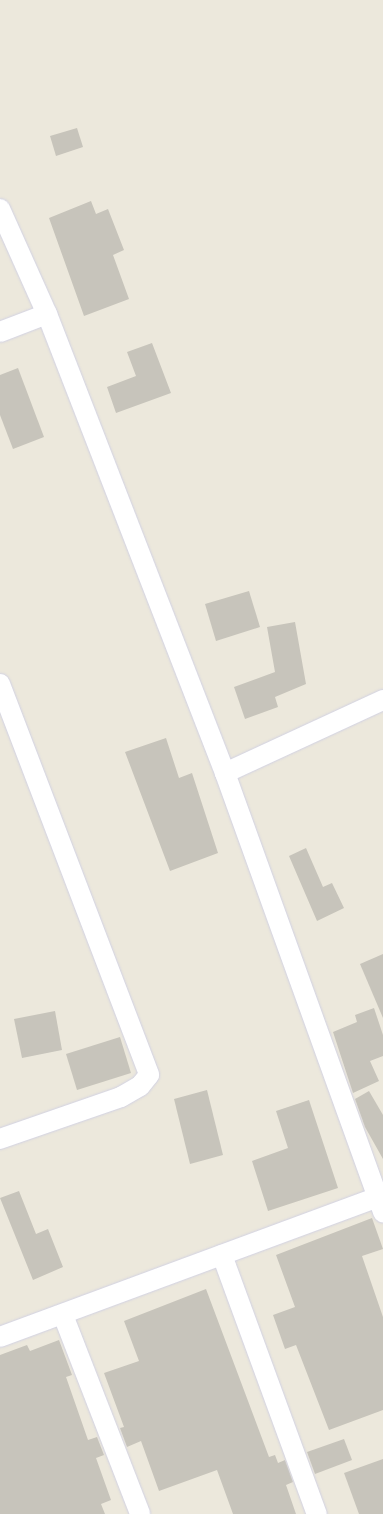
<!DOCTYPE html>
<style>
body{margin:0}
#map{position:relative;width:383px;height:1514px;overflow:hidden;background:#ece8dc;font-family:Mulish,sans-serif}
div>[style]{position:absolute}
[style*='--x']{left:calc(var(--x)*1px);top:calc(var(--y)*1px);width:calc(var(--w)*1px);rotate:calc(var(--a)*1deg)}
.building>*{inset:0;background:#c7c4bb}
.roads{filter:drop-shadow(0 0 1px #d1d1e2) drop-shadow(0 0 1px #d1d1e2)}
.street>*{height:20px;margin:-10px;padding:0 10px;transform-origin:10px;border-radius:10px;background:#fff}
span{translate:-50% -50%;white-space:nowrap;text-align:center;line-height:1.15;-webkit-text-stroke:4.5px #fff;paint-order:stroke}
</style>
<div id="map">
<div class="building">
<i style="clip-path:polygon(77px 128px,83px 147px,56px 156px,50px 136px)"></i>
<i style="clip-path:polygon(91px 201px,96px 214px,108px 209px,124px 250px,113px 255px,129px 299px,84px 316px,49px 218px)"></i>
<i style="clip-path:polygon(152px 343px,171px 393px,116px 413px,107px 387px,136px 376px,127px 352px)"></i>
<i style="clip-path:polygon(18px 368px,44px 437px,13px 449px,0 415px,0 375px)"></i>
<i style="clip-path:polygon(249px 591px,260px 627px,216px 641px,205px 604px)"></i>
<i style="clip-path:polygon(295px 622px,306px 684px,275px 697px,278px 707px,245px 719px,234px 687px,275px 672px,267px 627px)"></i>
<i style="clip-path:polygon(166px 738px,179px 778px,192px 773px,218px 853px,170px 871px,125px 752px)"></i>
<i style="clip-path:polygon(306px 848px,323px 887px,332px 883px,344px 908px,317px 921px,289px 856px)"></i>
<i style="clip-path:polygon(383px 954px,383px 1018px,360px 964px)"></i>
<i style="clip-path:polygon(374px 1008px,383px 1035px,383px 1056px,370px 1061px,379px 1081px,353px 1093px,333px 1032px,357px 1022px,355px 1015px)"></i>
<i style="clip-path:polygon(55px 1011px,62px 1050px,22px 1058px,14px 1019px)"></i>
<i style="clip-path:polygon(120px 1037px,131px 1073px,77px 1090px,66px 1054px)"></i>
<i style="clip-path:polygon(207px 1090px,223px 1155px,190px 1164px,174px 1099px)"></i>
<i style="clip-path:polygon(369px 1091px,383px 1115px,383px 1159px,365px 1127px,355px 1099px)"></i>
<i style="clip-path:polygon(309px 1100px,338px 1188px,268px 1211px,252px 1161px,288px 1148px,276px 1111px)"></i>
<i style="clip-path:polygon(19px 1191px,36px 1234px,48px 1229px,63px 1267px,33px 1280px,0 1198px)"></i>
<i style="clip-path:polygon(372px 1218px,383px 1249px,362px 1256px,383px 1317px,383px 1410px,329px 1430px,296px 1345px,285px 1349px,273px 1315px,295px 1307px,276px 1255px)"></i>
<i style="clip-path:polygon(206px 1289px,269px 1457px,275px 1455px,278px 1463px,285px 1460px,293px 1482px,286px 1485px,296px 1514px,233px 1514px,217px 1470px,159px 1491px,141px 1441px,127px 1447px,120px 1428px,124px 1427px,104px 1373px,139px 1361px,124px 1321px)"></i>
<i style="clip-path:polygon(59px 1340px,72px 1375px,66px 1377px,88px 1440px,97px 1437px,104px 1455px,96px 1458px,111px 1500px,101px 1504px,105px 1514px,0 1514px,0 1355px,27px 1345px,30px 1351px)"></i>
<i style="clip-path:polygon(344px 1439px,352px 1460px,315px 1474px,307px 1452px)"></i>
<i style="clip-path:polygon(383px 1459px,383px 1514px,359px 1514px,344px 1473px)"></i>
</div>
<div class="roads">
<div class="street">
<i style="--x:0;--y:209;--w:115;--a:65.9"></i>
<i style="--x:47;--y:314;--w:492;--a:68.8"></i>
<i style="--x:225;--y:773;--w:467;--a:70.2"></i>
<i style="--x:0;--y:332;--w:50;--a:-21"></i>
<i style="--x:0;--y:684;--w:418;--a:69.1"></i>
<i style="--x:149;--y:1075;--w:14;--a:129"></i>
<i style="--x:140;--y:1086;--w:22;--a:150"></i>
<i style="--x:121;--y:1097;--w:128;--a:160.9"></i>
<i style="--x:225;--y:773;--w:174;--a:-24.8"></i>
<i style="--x:222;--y:1255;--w:276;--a:69.9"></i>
<i style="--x:63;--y:1315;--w:213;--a:68.8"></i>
<i style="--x:0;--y:1337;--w:408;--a:-20.3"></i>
</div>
</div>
</div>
